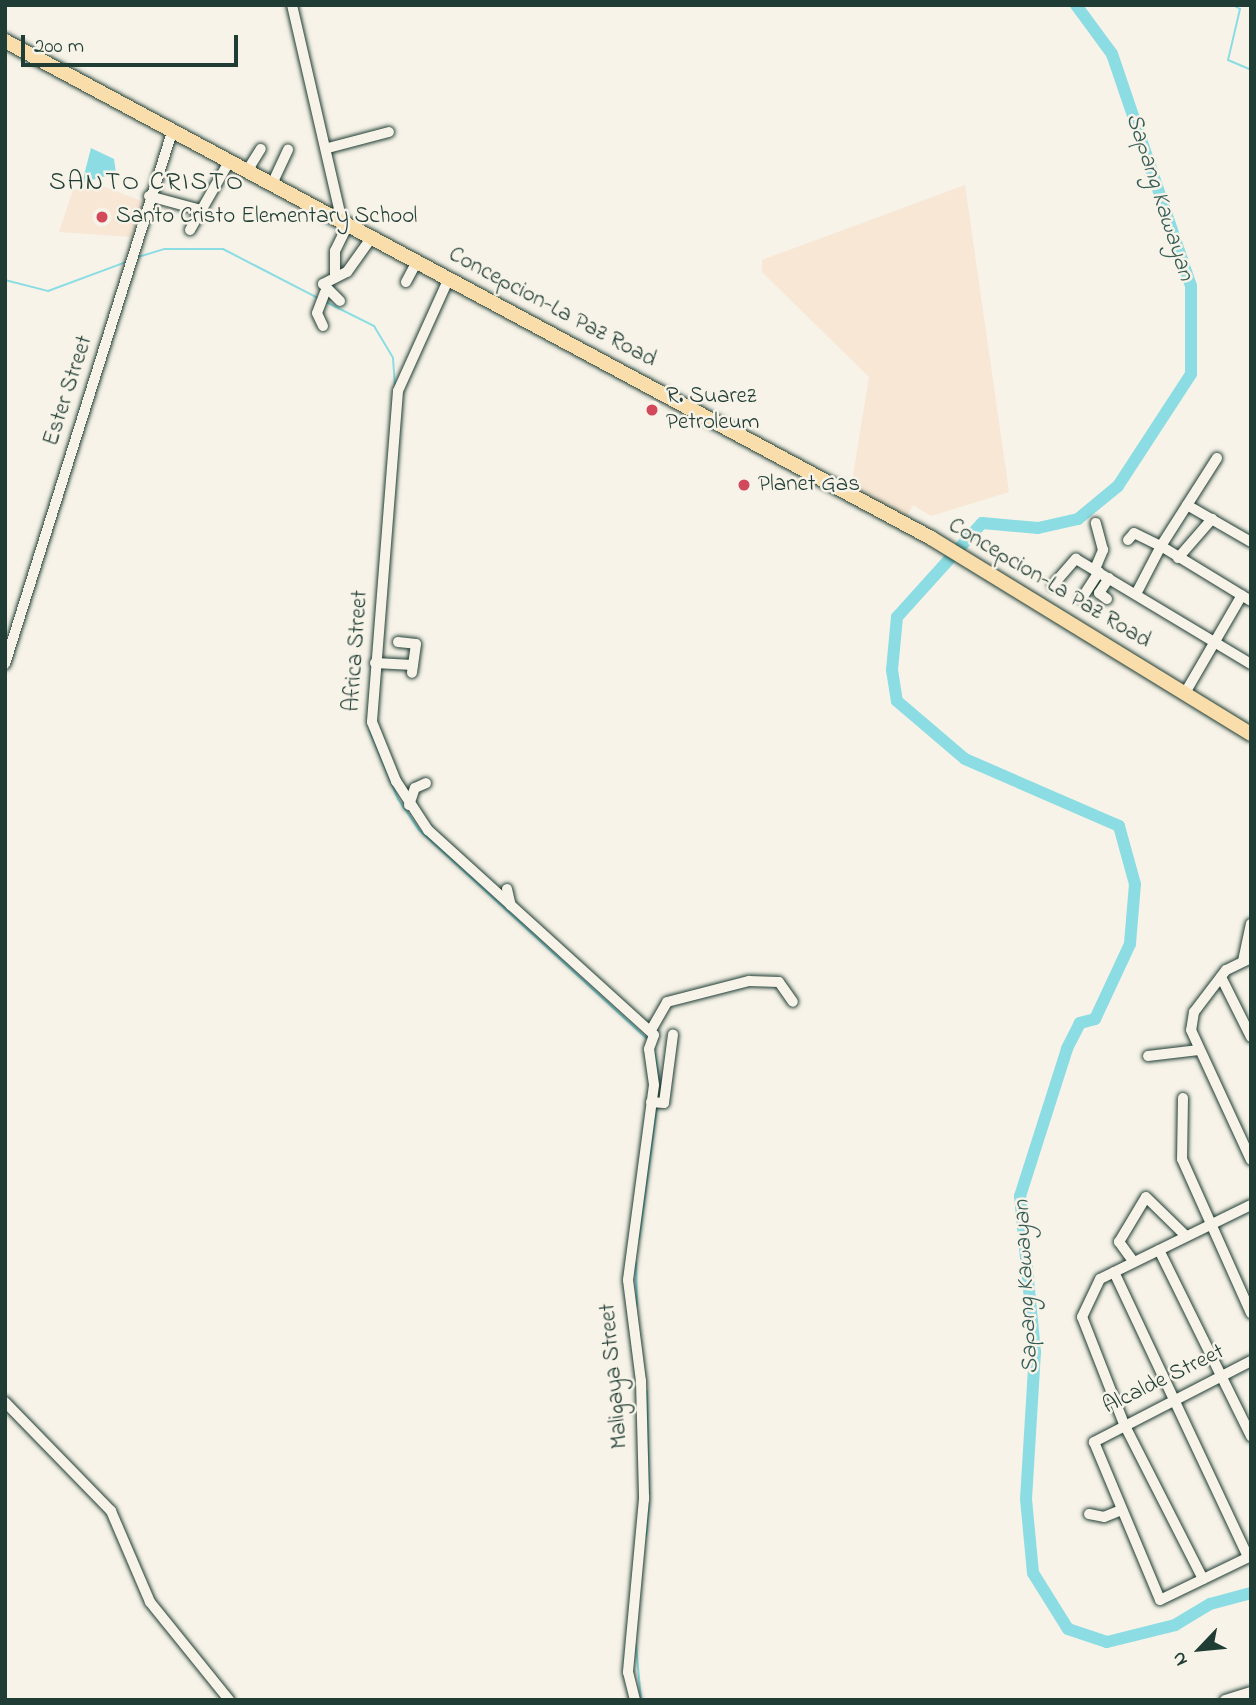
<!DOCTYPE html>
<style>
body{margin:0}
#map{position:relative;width:1256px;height:1705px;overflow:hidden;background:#f7f3e8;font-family:"Indie Flower",sans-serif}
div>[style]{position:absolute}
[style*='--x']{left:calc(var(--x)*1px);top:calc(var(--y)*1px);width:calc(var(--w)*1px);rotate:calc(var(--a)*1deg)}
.built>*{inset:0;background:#f7e7d4}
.water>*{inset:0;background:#8bdde3}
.stream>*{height:2px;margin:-1px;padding:0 1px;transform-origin:1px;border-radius:1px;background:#8bdde3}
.river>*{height:12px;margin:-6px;padding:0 6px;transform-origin:6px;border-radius:6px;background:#8bdde3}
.roads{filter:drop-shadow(0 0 2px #1f3d34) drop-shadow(0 0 2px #1f3d34)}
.minor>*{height:10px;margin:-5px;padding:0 5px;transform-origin:5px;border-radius:5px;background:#f7f3e8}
.major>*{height:14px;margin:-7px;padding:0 7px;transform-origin:7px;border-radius:7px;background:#f9ddab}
.dots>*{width:19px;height:19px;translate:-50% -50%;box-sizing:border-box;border:4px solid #f7f3e8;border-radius:50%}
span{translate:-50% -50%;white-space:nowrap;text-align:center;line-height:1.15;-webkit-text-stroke:5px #f7f3e8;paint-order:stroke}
.poi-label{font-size:23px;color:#1f3d34}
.left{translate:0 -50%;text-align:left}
.street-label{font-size:23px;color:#1f3d34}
.water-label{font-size:24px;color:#355d57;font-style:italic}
.quarter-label{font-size:26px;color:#1f3d34;letter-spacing:2px}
.frame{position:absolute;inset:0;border:7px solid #1f3d34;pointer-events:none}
.north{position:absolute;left:1165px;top:1614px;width:70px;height:70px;-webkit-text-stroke:5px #f7f3e8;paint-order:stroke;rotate:244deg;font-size:19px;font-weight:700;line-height:28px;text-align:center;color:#1f3d34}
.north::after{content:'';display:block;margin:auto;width:24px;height:32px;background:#1f3d34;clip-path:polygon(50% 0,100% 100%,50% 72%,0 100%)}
.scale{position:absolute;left:21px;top:35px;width:217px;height:32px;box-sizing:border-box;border:4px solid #1f3d34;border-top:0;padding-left:9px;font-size:21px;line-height:24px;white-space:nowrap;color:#1f3d34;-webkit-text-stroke:5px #f7f3e8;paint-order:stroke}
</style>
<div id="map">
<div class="built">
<i style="clip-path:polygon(965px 185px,1009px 492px,931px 516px,913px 505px,905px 519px,851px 488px,869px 377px,762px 272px,762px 260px)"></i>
<i style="clip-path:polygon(102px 186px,144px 202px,132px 237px,59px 232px,73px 190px)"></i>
</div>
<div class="water">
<i style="clip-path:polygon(91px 148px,114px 159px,116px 173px,82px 183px)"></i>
</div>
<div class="stream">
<i style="--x:1233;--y:5;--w:8;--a:30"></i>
<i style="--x:1240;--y:9;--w:52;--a:103.2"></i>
<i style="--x:1228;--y:60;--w:25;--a:23"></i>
<i style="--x:138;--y:257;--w:27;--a:-17"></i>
<i style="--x:164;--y:249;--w:59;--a:0"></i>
<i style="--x:223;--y:249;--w:107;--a:27.3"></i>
<i style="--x:5;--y:280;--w:44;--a:14.3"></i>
<i style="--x:48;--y:291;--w:83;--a:-20.4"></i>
<i style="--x:326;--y:302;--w:54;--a:26.6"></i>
<i style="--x:374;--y:326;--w:37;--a:59"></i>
<i style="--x:393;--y:358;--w:26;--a:86"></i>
<i style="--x:370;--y:731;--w:74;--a:67.6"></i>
<i style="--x:398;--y:799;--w:37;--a:56"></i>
<i style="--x:419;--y:830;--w:311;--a:42.5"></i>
<i style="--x:655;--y:1054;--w:26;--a:81"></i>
<i style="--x:639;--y:1239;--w:134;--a:-82.3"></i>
<i style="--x:636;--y:1262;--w:44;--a:88.7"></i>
<i style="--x:647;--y:1391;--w:103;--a:88.9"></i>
<i style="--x:646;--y:1536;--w:33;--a:-85"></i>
<i style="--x:636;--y:1645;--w:55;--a:84.8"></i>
</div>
<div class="river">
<i style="--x:1076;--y:5;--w:61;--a:53.7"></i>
<i style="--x:1112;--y:54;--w:245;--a:71.2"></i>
<i style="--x:1191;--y:286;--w:88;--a:90"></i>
<i style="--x:1191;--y:374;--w:134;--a:123.1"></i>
<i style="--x:1118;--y:486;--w:52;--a:140.5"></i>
<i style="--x:1078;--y:519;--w:41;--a:167.3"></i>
<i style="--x:1038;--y:528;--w:56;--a:-174.9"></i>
<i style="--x:982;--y:523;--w:127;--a:132.1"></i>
<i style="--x:897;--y:617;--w:53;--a:95.4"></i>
<i style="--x:892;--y:670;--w:31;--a:81"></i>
<i style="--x:897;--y:701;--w:89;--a:40.5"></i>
<i style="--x:965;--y:759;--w:168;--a:23.5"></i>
<i style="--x:1119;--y:826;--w:60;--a:74.6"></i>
<i style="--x:1135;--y:884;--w:60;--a:94.8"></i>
<i style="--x:1130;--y:944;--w:83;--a:115"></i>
<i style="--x:1095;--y:1019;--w:16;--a:165"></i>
<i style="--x:1080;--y:1023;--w:29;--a:117"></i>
<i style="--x:1067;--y:1049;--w:154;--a:107.7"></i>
<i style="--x:1020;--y:1196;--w:157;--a:84.5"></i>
<i style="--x:1035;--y:1352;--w:147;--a:93.5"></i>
<i style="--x:1026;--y:1499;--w:74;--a:84.6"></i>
<i style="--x:1033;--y:1573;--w:66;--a:58"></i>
<i style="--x:1068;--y:1629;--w:41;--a:18.4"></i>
<i style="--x:1107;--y:1642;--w:70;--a:-14"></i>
<i style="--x:1175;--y:1625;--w:41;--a:-31"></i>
<i style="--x:1210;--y:1604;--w:42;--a:-15"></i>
</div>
<div class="roads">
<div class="minor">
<i style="--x:292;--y:5;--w:222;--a:77"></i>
<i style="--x:328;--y:148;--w:63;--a:-14.7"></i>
<i style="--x:247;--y:171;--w:26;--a:-58"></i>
<i style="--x:272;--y:184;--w:38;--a:-65"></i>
<i style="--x:149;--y:196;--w:54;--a:15.1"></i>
<i style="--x:190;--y:230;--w:78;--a:-60.2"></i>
<i style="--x:335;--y:275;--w:24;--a:-90"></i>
<i style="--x:335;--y:251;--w:30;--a:-64"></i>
<i style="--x:449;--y:278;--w:124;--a:114.3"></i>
<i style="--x:398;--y:391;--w:332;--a:94.5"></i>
<i style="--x:372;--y:722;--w:64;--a:67.9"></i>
<i style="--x:396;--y:781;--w:59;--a:56.9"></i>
<i style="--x:428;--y:830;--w:305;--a:42.2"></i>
<i style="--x:654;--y:1035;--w:15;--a:110"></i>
<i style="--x:649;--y:1049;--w:36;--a:82"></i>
<i style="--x:654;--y:1085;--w:197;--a:97.6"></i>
<i style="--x:628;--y:1280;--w:102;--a:82.7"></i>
<i style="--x:641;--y:1381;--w:118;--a:88.5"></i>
<i style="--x:644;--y:1499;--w:174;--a:95.3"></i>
<i style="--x:628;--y:1672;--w:29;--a:76"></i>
<i style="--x:406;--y:282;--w:24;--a:-62"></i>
<i style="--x:340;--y:301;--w:24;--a:-135"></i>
<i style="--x:323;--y:284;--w:27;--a:-27"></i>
<i style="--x:347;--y:272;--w:43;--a:-54.5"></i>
<i style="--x:323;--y:326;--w:14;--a:-115"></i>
<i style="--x:317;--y:313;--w:22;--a:-69"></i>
<i style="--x:1217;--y:458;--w:104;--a:122.5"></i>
<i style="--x:1161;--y:546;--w:105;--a:31.4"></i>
<i style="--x:1187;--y:505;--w:74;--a:30"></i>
<i style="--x:1128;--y:540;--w:9;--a:-49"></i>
<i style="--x:1134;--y:533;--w:30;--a:26"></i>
<i style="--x:1161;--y:546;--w:54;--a:117.5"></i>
<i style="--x:1178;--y:558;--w:52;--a:-48.9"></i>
<i style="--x:1095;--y:569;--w:21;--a:-67"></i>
<i style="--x:1103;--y:550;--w:28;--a:-105"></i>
<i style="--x:1053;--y:585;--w:35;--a:-49"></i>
<i style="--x:1076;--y:559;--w:204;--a:31"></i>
<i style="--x:1082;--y:598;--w:31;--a:-57"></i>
<i style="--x:1107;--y:599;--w:10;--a:-143"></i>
<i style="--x:1099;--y:593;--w:18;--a:-56"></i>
<i style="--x:398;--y:642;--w:18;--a:6"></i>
<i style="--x:416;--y:644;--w:29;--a:98"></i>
<i style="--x:375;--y:663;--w:38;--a:3"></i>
<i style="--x:5;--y:664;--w:558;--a:-72.57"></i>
<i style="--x:1185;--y:693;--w:113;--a:-59.8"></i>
<i style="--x:409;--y:805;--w:18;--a:-71"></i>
<i style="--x:415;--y:788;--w:12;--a:-24"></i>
<i style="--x:507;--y:889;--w:17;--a:77"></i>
<i style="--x:1251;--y:958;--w:28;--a:154"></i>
<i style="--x:1226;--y:970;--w:53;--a:127.3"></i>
<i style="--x:1194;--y:1012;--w:18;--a:99"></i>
<i style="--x:1191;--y:1030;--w:143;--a:65.2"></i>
<i style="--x:1243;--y:961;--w:38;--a:-78"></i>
<i style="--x:1221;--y:977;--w:67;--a:63.4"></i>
<i style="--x:651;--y:1030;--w:32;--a:-60"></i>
<i style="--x:667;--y:1002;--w:85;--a:-14.4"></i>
<i style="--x:749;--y:981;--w:30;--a:2"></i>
<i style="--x:779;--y:982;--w:24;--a:55"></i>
<i style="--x:1148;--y:1056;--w:51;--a:-6.7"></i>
<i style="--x:1183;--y:1098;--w:61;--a:90.9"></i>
<i style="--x:1182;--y:1159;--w:169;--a:65.9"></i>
<i style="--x:651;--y:1102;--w:13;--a:4"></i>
<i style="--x:664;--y:1103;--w:69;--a:-82.5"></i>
<i style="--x:1159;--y:1250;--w:208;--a:63.7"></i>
<i style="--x:1133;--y:1261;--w:24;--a:-126"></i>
<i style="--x:1119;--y:1242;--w:52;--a:-59"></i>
<i style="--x:1146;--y:1197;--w:56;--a:44.3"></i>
<i style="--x:1114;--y:1272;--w:315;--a:64.8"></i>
<i style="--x:1251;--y:1361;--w:177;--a:152.7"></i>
<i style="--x:1094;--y:1442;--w:171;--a:67.3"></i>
<i style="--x:1160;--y:1600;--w:101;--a:-25.8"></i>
<i style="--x:5;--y:1402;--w:152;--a:45.8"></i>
<i style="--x:111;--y:1511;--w:99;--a:66.8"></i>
<i style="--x:150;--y:1602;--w:126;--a:51.1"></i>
<i style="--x:1089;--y:1514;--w:15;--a:11"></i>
<i style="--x:1104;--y:1517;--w:18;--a:-22"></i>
<i style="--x:1203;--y:1579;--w:174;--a:-117"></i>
<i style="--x:1124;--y:1424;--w:115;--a:-111.4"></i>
<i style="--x:1082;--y:1317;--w:42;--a:-64.7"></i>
<i style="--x:1100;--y:1279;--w:168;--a:-26.1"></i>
<i style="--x:1225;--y:1700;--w:27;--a:-17"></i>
</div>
<div class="major">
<i style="--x:5;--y:41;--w:1051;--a:28.22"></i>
<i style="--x:931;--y:538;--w:375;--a:31.5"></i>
</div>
</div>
<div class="dots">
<i style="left:102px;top:217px;background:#d1495b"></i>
<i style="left:652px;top:410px;background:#d1495b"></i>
<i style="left:744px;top:485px;background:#d1495b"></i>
</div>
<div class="poi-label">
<span class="left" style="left:116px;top:217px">Santo Cristo Elementary School</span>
<span class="left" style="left:666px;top:410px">R. Suarez<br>Petroleum</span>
<span class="left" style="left:758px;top:485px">Planet Gas</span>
</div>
<div class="street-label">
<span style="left:552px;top:308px;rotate:28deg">Concepcion-La Paz Road</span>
<span style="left:69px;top:391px;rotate:-72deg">Ester Street</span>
<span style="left:1049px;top:584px;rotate:31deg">Concepcion-La Paz Road</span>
<span style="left:357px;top:651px;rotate:-86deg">Africa Street</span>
<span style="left:615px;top:1376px;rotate:-95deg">Maligaya Street</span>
<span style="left:1164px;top:1380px;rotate:-26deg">Alcalde Street</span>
</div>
<div class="water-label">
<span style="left:1159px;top:197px;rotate:72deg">Sapang Kawayan</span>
<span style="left:1027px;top:1287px;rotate:-93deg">Sapang Kawayan</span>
</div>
<div class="quarter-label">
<span style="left:147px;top:184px">SANTO CRISTO</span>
</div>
<div class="frame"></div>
<div class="north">N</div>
<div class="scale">200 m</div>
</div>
